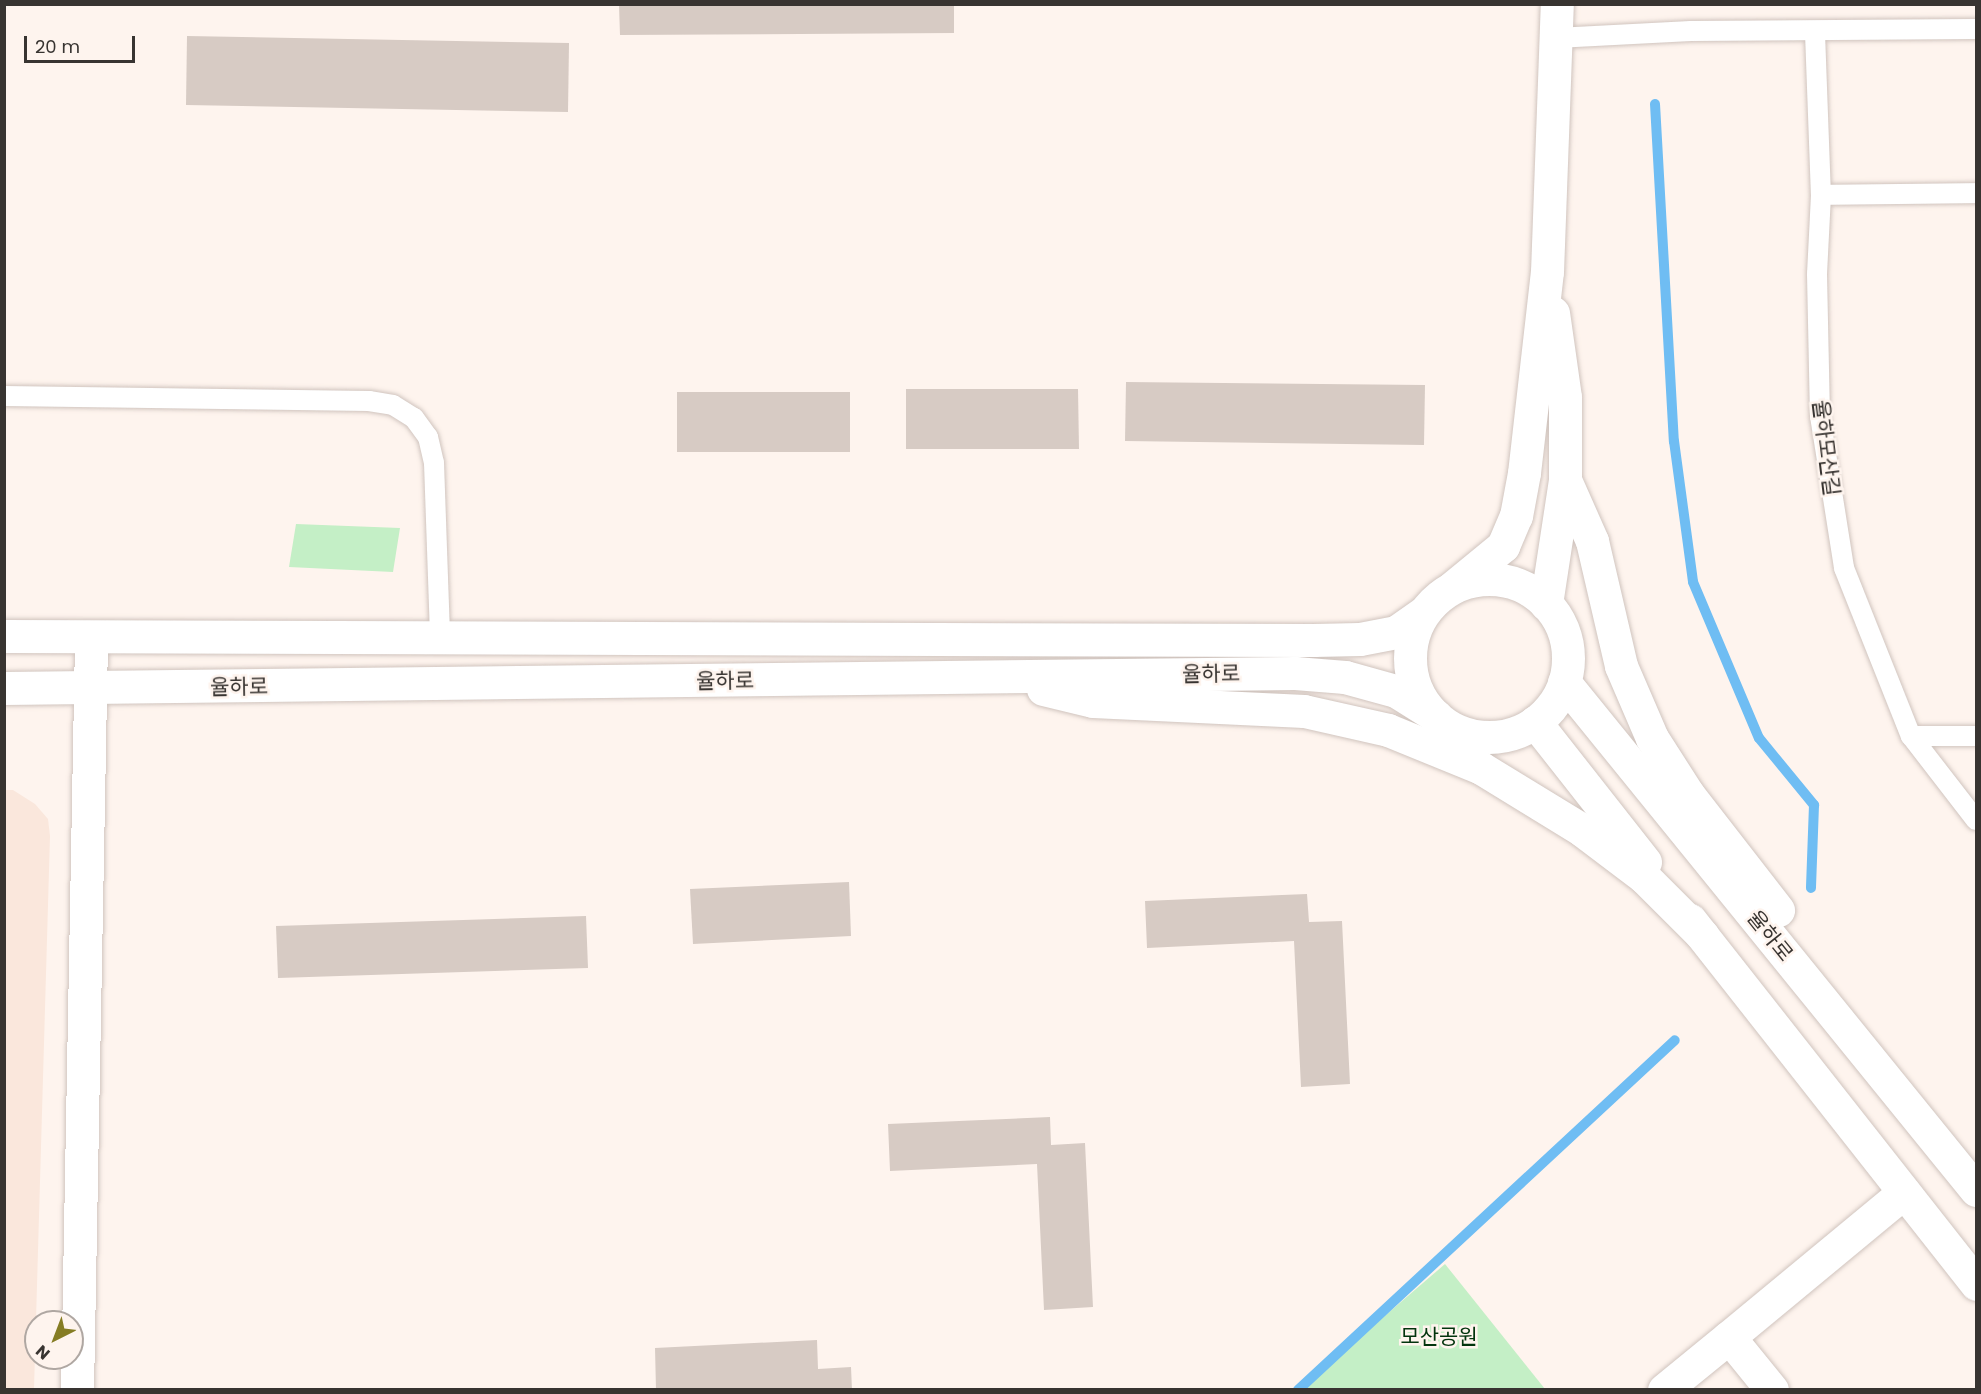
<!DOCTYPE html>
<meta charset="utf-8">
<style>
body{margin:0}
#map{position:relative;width:1981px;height:1394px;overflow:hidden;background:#fef4ee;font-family:Poppins,"Noto Sans KR",sans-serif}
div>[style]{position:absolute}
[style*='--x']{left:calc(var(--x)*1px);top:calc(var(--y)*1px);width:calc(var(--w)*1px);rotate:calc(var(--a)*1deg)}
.built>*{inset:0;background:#fae7dc}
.green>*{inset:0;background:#c4efc6}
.stream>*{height:10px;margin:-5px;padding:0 5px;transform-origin:5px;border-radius:5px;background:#6fbdf3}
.building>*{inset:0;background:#d7cbc4}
.roads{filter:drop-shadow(0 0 2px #d0c4be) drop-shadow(0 0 2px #d0c4be)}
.lane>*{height:20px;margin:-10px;padding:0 10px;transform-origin:10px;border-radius:10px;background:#fff}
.street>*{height:33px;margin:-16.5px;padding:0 16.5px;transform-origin:16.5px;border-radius:16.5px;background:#fff}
.secondary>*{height:33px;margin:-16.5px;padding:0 16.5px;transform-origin:16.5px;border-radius:16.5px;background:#fff}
.secondary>.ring{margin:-16.5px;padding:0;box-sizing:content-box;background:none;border:33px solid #fff;border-radius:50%}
span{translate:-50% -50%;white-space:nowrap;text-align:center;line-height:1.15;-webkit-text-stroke:5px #fef4ee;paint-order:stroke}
.street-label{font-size:21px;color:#383431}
.park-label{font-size:21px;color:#02340d}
.frame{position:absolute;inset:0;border:6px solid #383431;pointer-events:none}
.north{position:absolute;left:24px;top:1310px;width:60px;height:60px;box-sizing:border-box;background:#fef4ee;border:2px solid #afa7a2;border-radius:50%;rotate:222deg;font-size:16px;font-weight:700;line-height:24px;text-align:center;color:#383431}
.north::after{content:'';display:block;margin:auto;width:21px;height:27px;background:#857c23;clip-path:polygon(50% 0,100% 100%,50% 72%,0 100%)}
.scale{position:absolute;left:24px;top:36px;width:111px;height:27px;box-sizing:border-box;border:3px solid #383431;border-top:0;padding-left:8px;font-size:18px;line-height:21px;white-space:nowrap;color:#383431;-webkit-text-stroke:4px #fef4ee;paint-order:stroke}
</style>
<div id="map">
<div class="built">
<i style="clip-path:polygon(5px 790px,13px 790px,35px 804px,48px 819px,50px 836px,34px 1389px,5px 1389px)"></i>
</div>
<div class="green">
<i style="clip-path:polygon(296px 524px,400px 528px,393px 572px,289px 567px)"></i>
<i style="clip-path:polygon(1445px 1264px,1545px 1389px,1300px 1389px)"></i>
</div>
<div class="stream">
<i style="--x:1655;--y:104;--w:338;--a:86.8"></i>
<i style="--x:1674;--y:441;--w:142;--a:82.3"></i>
<i style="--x:1693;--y:582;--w:169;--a:67.1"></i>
<i style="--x:1759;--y:738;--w:87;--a:50.6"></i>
<i style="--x:1814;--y:805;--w:83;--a:92.1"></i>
<i style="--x:1298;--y:1390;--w:514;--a:-42.87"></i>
</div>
<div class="building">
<i style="clip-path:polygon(619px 5px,954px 5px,954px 33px,620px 35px)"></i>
<i style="clip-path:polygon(187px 36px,569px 43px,568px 112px,186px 105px)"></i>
<i style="clip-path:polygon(1126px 382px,1425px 385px,1424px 445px,1125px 441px)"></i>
<i style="clip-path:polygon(906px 389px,1078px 389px,1079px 449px,906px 449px)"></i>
<i style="clip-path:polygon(677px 392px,850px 392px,850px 452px,677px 452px)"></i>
<i style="clip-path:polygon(849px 882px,851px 936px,693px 944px,690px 889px)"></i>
<i style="clip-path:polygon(1307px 894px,1309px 922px,1342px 921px,1350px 1084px,1301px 1087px,1294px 941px,1147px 948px,1145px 901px)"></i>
<i style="clip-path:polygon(586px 916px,588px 968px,278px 978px,276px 926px)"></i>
<i style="clip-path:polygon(1050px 1117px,1051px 1145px,1085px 1143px,1093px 1307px,1044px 1310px,1037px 1164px,890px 1171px,888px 1124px)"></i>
<i style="clip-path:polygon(817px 1340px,818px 1369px,851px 1367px,852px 1390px,656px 1390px,655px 1348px)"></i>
</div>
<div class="roads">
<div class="lane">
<i style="--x:1815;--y:33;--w:162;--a:87.9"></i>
<i style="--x:1821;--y:195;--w:79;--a:92.9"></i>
<i style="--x:1817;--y:274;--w:142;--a:88.8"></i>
<i style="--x:1820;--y:416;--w:154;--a:81"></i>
<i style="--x:1844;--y:568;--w:181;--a:68.3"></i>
<i style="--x:1911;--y:736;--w:106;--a:52.3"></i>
<i style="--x:1556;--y:38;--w:135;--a:-3"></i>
<i style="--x:1691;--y:31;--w:285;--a:-0.4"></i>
<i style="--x:1821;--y:195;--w:155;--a:-0.7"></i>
<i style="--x:4;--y:396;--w:365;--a:0.8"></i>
<i style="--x:369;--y:401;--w:24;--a:9"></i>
<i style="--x:393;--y:405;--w:25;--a:32"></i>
<i style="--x:414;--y:418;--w:24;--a:54"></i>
<i style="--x:428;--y:437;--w:27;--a:77"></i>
<i style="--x:434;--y:463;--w:175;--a:88"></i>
<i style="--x:1911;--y:736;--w:65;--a:0"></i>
</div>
<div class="street">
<i style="--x:77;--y:1390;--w:752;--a:-88.93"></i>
<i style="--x:1664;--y:1390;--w:84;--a:-39.2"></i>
<i style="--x:1772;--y:1390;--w:68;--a:-129.1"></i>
<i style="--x:1729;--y:1337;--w:227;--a:-39.6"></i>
</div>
<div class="secondary">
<i style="--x:1565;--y:480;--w:67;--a:66.1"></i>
<i style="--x:1592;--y:541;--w:128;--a:76.9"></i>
<i style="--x:1621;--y:666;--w:78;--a:66.7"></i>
<i style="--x:1652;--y:738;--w:67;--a:57.3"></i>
<i style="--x:1688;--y:794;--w:147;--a:52.2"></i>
<i class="ring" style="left:1410px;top:579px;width:125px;height:125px"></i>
<i style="--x:1453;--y:587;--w:65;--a:-39.4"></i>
<i style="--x:1503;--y:546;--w:33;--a:-67"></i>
<i style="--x:1516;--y:516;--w:44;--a:-79.5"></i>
<i style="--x:1524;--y:473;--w:202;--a:-83.5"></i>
<i style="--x:1547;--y:272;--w:268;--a:-87.9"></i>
<i style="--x:1546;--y:604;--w:125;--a:-81.3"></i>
<i style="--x:1565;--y:480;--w:83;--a:-90"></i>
<i style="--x:1565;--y:397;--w:85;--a:-98.1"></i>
<i style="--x:4;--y:636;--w:1309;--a:0.18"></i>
<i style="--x:1313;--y:640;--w:47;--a:-1.2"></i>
<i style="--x:1360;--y:639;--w:37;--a:-11"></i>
<i style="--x:1396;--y:632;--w:33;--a:-35"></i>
<i style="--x:1564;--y:682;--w:654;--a:50.96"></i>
<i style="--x:4;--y:688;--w:1291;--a:-0.67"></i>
<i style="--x:1295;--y:673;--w:50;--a:4.6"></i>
<i style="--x:1345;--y:677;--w:53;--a:15.4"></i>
<i style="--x:1396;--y:691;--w:47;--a:32"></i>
<i style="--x:1043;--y:689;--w:51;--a:13.5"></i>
<i style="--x:1093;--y:701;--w:211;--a:2.7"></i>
<i style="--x:1304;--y:711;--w:86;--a:12.7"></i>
<i style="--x:1388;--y:730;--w:100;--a:22.2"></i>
<i style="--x:1481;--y:768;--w:119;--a:31.5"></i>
<i style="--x:1582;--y:830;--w:78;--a:37.2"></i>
<i style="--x:1644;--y:877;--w:83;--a:45"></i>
<i style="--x:1535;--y:722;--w:178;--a:51.8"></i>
<i style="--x:1690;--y:920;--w:463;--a:51.8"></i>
</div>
</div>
<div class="street-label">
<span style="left:1826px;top:448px;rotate:83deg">율하모산길</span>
<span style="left:1211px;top:674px;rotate:-1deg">율하로</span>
<span style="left:725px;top:681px;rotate:-1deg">율하로</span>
<span style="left:239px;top:687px;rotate:-1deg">율하로</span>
<span style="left:1770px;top:936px;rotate:51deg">율하로</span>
</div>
<div class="park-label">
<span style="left:1439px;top:1337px">모산공원</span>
</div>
<div class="frame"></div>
<div class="north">N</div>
<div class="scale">20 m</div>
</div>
